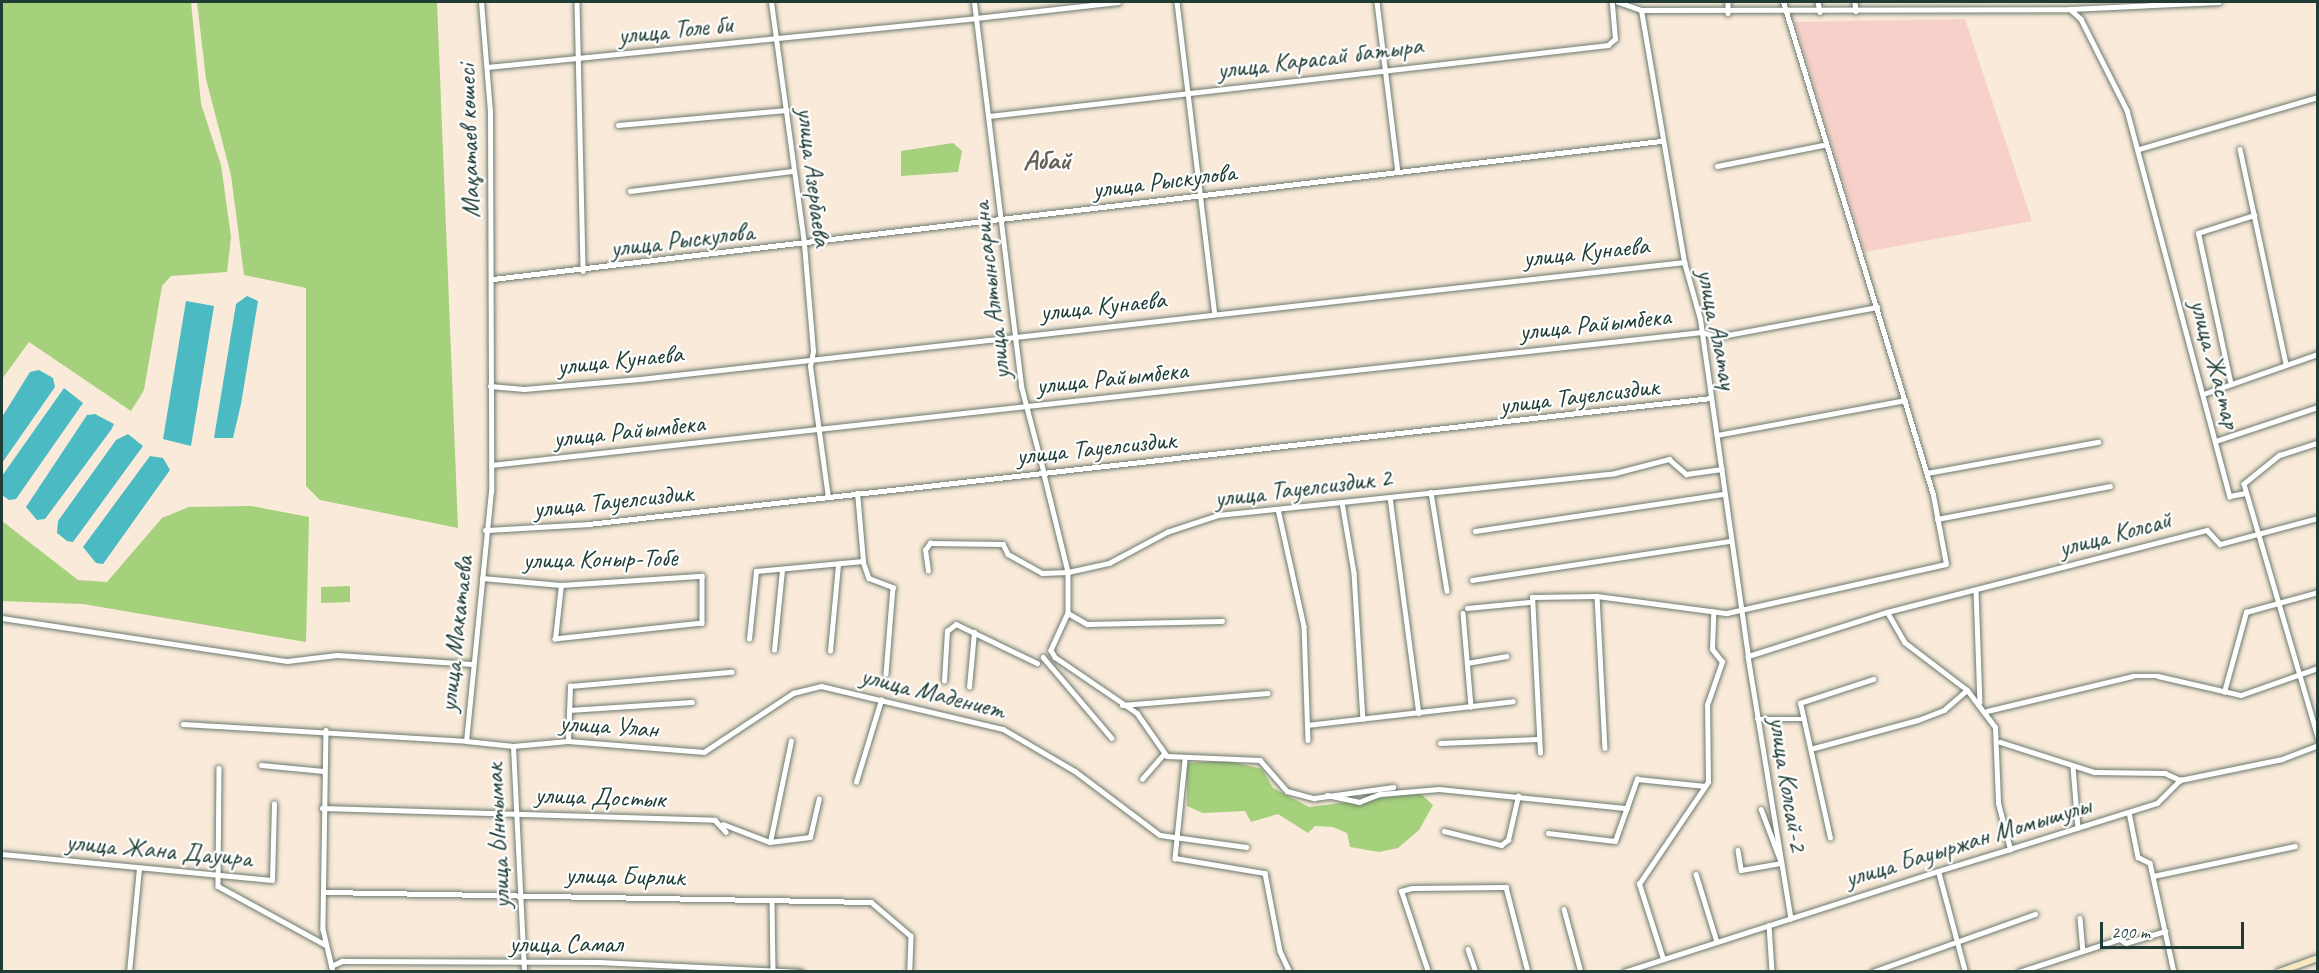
<!DOCTYPE html>
<meta charset="utf-8">
<style>
body{margin:0}
#map{position:relative;width:2319px;height:973px;overflow:hidden;background:#f9ead9;font-family:Caveat,sans-serif}
div>[style]{position:absolute}
[style*='--x']{left:calc(var(--x)*1px);top:calc(var(--y)*1px);width:calc(var(--w)*1px);rotate:calc(var(--a)*1deg)}
.built>*{inset:0;background:#f7d1c9}
.green>*{inset:0;background:#a5d07c}
.water>*{inset:0;background:#4cbac3}
.roads{filter:drop-shadow(0 0 2px #6b7a6e) drop-shadow(0 0 2px #6b7a6e)}
.minor>*{height:4.5px;margin:-2.25px;padding:0 2.25px;transform-origin:2.25px;border-radius:2.25px;background:#fff}
.tertiary>*{height:5px;margin:-2.5px;padding:0 2.5px;transform-origin:2.5px;border-radius:2.5px;background:#fff}
.secondary>*{height:6px;margin:-3px;padding:0 3px;transform-origin:3px;border-radius:3px;background:#f9e7c3}
span{translate:-50% -50%;white-space:nowrap;text-align:center;line-height:1.15;-webkit-text-stroke:4.5px #fff;paint-order:stroke}
.street-label{font-size:26px;color:#1f3d34}
.quarter-label{font-size:28px;color:#696157;font-weight:700}
.frame{position:absolute;inset:0;border:3px solid #1f3d34;pointer-events:none}
.scale{position:absolute;left:2100px;top:922px;width:144px;height:27px;box-sizing:border-box;border:3px solid #1f3d34;border-top:0;padding-left:8px;font-size:18px;line-height:21px;white-space:nowrap;color:#1f3d34;-webkit-text-stroke:4px #fff;paint-order:stroke}
</style>
<div id="map">
<div class="built">
<i style="clip-path:polygon(1965px 19px,2032px 221px,1865px 252px,1795px 22px)"></i>
</div>
<div class="green">
<i style="clip-path:polygon(2px 2px,191px 2px,201px 104px,221px 165px,231px 237px,227px 272px,171px 276px,162px 286px,144px 390px,131px 411px,29px 342px,2px 379px)"></i>
<i style="clip-path:polygon(197px 2px,437px 2px,458px 528px,320px 500px,306px 486px,306px 288px,244px 275px,231px 175px,206px 79px)"></i>
<i style="clip-path:polygon(953px 143px,962px 151px,958px 172px,901px 176px,901px 151px)"></i>
<i style="clip-path:polygon(251px 506px,309px 517px,306px 642px,83px 604px,2px 601px,2px 521px,78px 580px,107px 582px,162px 518px,189px 507px)"></i>
<i style="clip-path:polygon(350px 586px,350px 602px,321px 603px,321px 587px)"></i>
<i style="clip-path:polygon(1229px 761px,1262px 769px,1273px 788px,1309px 807px,1420px 793px,1433px 805px,1419px 830px,1398px 848px,1379px 852px,1350px 847px,1347px 833px,1333px 827px,1315px 826px,1308px 833px,1278px 814px,1251px 822px,1245px 811px,1203px 813px,1187px 806px,1187px 763px)"></i>
</div>
<div class="water">
<i style="clip-path:polygon(247px 296px,258px 301px,241px 404px,233px 438px,214px 438px,236px 304px)"></i>
<i style="clip-path:polygon(186px 301px,214px 306px,191px 446px,163px 439px)"></i>
<i style="clip-path:polygon(39px 370px,53px 378px,55px 387px,2px 463px,2px 417px,30px 372px)"></i>
<i style="clip-path:polygon(64px 388px,83px 403px,16px 499px,9px 500px,2px 495px,2px 476px)"></i>
<i style="clip-path:polygon(95px 414px,114px 424px,111px 430px,45px 519px,37px 520px,26px 507px,87px 415px)"></i>
<i style="clip-path:polygon(128px 434px,143px 446px,73px 542px,67px 541px,57px 533px,58px 521px,116px 440px)"></i>
<i style="clip-path:polygon(150px 456px,163px 458px,170px 470px,103px 564px,96px 563px,83px 547px)"></i>
</div>
<div class="roads">
<div class="minor">
<i style="--x:577;--y:2;--w:269;--a:88.7"></i>
<i style="--x:1177;--y:2;--w:314;--a:83.1"></i>
<i style="--x:1377;--y:2;--w:171;--a:83"></i>
<i style="--x:1728;--y:2;--w:11;--a:90"></i>
<i style="--x:1818;--y:2;--w:10;--a:79"></i>
<i style="--x:1855;--y:2;--w:9;--a:84"></i>
<i style="--x:2070;--y:9;--w:149;--a:-2.7"></i>
<i style="--x:1641;--y:10;--w:429;--a:-0.1"></i>
<i style="--x:2070;--y:9;--w:15;--a:42"></i>
<i style="--x:2081;--y:19;--w:102;--a:63.2"></i>
<i style="--x:2127;--y:110;--w:400;--a:75.1"></i>
<i style="--x:2230;--y:496;--w:15;--a:-11"></i>
<i style="--x:487;--y:67;--w:491;--a:-5.7"></i>
<i style="--x:989;--y:116;--w:623;--a:-6.54"></i>
<i style="--x:1608;--y:45;--w:9;--a:-41"></i>
<i style="--x:1615;--y:39;--w:37;--a:-95"></i>
<i style="--x:618;--y:125;--w:169;--a:-5.1"></i>
<i style="--x:2139;--y:149;--w:186;--a:-16.2"></i>
<i style="--x:2240;--y:149;--w:220;--a:77.9"></i>
<i style="--x:1717;--y:166;--w:108;--a:-11.2"></i>
<i style="--x:630;--y:191;--w:165;--a:-7"></i>
<i style="--x:493;--y:279;--w:1176;--a:-6.74"></i>
<i style="--x:2230;--y:381;--w:151;--a:-102.2"></i>
<i style="--x:2198;--y:233;--w:59;--a:-17.8"></i>
<i style="--x:490;--y:386;--w:34;--a:5"></i>
<i style="--x:524;--y:389;--w:116;--a:-4.9"></i>
<i style="--x:640;--y:379;--w:1051;--a:-6.39"></i>
<i style="--x:2206;--y:393;--w:119;--a:-19.2"></i>
<i style="--x:1717;--y:435;--w:191;--a:-10.5"></i>
<i style="--x:2216;--y:441;--w:108;--a:-18.4"></i>
<i style="--x:2318;--y:443;--w:40;--a:162"></i>
<i style="--x:2280;--y:455;--w:46;--a:141.1"></i>
<i style="--x:2244;--y:484;--w:264;--a:73.7"></i>
<i style="--x:491;--y:465;--w:1218;--a:-6.27"></i>
<i style="--x:1702;--y:332;--w:16;--a:18"></i>
<i style="--x:1717;--y:337;--w:163;--a:-10.6"></i>
<i style="--x:1927;--y:473;--w:174;--a:-10.3"></i>
<i style="--x:1044;--y:474;--w:101;--a:76.2"></i>
<i style="--x:1068;--y:572;--w:41;--a:90"></i>
<i style="--x:1068;--y:613;--w:41;--a:114.7"></i>
<i style="--x:1051;--y:650;--w:8;--a:60"></i>
<i style="--x:1055;--y:657;--w:99;--a:34.3"></i>
<i style="--x:1137;--y:713;--w:52;--a:55.1"></i>
<i style="--x:1167;--y:756;--w:93;--a:2.5"></i>
<i style="--x:1260;--y:760;--w:41;--a:48.9"></i>
<i style="--x:1287;--y:791;--w:28;--a:15"></i>
<i style="--x:1314;--y:798;--w:80;--a:-7.9"></i>
<i style="--x:1431;--y:492;--w:100;--a:80.8"></i>
<i style="--x:1390;--y:497;--w:218;--a:82.4"></i>
<i style="--x:1342;--y:502;--w:72;--a:80.4"></i>
<i style="--x:1354;--y:573;--w:146;--a:86.5"></i>
<i style="--x:1278;--y:509;--w:120;--a:77.5"></i>
<i style="--x:1304;--y:626;--w:114;--a:88"></i>
<i style="--x:1937;--y:519;--w:176;--a:-10.8"></i>
<i style="--x:1475;--y:531;--w:252;--a:-8.5"></i>
<i style="--x:863;--y:561;--w:18;--a:71"></i>
<i style="--x:869;--y:578;--w:26;--a:21"></i>
<i style="--x:893;--y:587;--w:87;--a:94.6"></i>
<i style="--x:928;--y:571;--w:21;--a:-98"></i>
<i style="--x:925;--y:550;--w:9;--a:-54"></i>
<i style="--x:930;--y:543;--w:73;--a:0.8"></i>
<i style="--x:1003;--y:544;--w:11;--a:63"></i>
<i style="--x:1008;--y:554;--w:39;--a:29"></i>
<i style="--x:1042;--y:573;--w:26;--a:-2"></i>
<i style="--x:1068;--y:572;--w:42;--a:-12.4"></i>
<i style="--x:1109;--y:563;--w:66;--a:-28.1"></i>
<i style="--x:1167;--y:532;--w:54;--a:-18.4"></i>
<i style="--x:1218;--y:515;--w:399;--a:-6"></i>
<i style="--x:1615;--y:473;--w:56;--a:-14.5"></i>
<i style="--x:1669;--y:459;--w:23;--a:41"></i>
<i style="--x:1686;--y:474;--w:36;--a:-8"></i>
<i style="--x:482;--y:578;--w:79;--a:5.1"></i>
<i style="--x:561;--y:585;--w:141;--a:-3.7"></i>
<i style="--x:702;--y:576;--w:47;--a:90"></i>
<i style="--x:702;--y:623;--w:148;--a:173.8"></i>
<i style="--x:555;--y:639;--w:54;--a:-83.7"></i>
<i style="--x:1472;--y:580;--w:261;--a:-8.6"></i>
<i style="--x:1976;--y:590;--w:112;--a:88"></i>
<i style="--x:1597;--y:596;--w:152;--a:87"></i>
<i style="--x:1467;--y:608;--w:62;--a:-5.5"></i>
<i style="--x:1887;--y:612;--w:330;--a:-14.4"></i>
<i style="--x:2207;--y:530;--w:19;--a:47"></i>
<i style="--x:2220;--y:544;--w:101;--a:-14.9"></i>
<i style="--x:1068;--y:613;--w:22;--a:30"></i>
<i style="--x:1087;--y:624;--w:135;--a:-1.3"></i>
<i style="--x:1463;--y:613;--w:94;--a:85.1"></i>
<i style="--x:2;--y:618;--w:288;--a:8.6"></i>
<i style="--x:287;--y:661;--w:50;--a:-6.8"></i>
<i style="--x:337;--y:655;--w:135;--a:3.8"></i>
<i style="--x:749;--y:639;--w:68;--a:-84.1"></i>
<i style="--x:756;--y:571;--w:107;--a:-5.3"></i>
<i style="--x:863;--y:561;--w:68;--a:-95"></i>
<i style="--x:774;--y:650;--w:80;--a:-84.3"></i>
<i style="--x:830;--y:651;--w:86;--a:-84.7"></i>
<i style="--x:1748;--y:656;--w:266;--a:80.7"></i>
<i style="--x:1043;--y:657;--w:106;--a:49.6"></i>
<i style="--x:1467;--y:663;--w:40;--a:-10"></i>
<i style="--x:944;--y:681;--w:50;--a:-86.6"></i>
<i style="--x:947;--y:631;--w:11;--a:-38"></i>
<i style="--x:956;--y:624;--w:90;--a:25.7"></i>
<i style="--x:969;--y:687;--w:55;--a:-84.8"></i>
<i style="--x:2224;--y:692;--w:83;--a:-74.6"></i>
<i style="--x:2246;--y:612;--w:75;--a:-15.5"></i>
<i style="--x:1122;--y:705;--w:146;--a:-4.7"></i>
<i style="--x:569;--y:710;--w:123;--a:-3.7"></i>
<i style="--x:1987;--y:711;--w:150;--a:-13.5"></i>
<i style="--x:2133;--y:676;--w:25;--a:0"></i>
<i style="--x:2158;--y:676;--w:85;--a:12.9"></i>
<i style="--x:2241;--y:695;--w:82;--a:-19.3"></i>
<i style="--x:1757;--y:719;--w:47;--a:0"></i>
<i style="--x:183;--y:724;--w:284;--a:3.4"></i>
<i style="--x:1307;--y:725;--w:207;--a:-6.6"></i>
<i style="--x:326;--y:730;--w:199;--a:90.9"></i>
<i style="--x:323;--y:929;--w:44;--a:76.9"></i>
<i style="--x:568;--y:741;--w:55;--a:-87.9"></i>
<i style="--x:570;--y:686;--w:162;--a:-5"></i>
<i style="--x:2000;--y:742;--w:99;--a:17.7"></i>
<i style="--x:2094;--y:772;--w:71;--a:0.8"></i>
<i style="--x:2165;--y:773;--w:17;--a:25"></i>
<i style="--x:1440;--y:743;--w:98;--a:-2.3"></i>
<i style="--x:513;--y:746;--w:55;--a:-5.2"></i>
<i style="--x:568;--y:741;--w:136;--a:4.6"></i>
<i style="--x:704;--y:752;--w:107;--a:-33.5"></i>
<i style="--x:793;--y:693;--w:29;--a:-14"></i>
<i style="--x:821;--y:686;--w:187;--a:13.3"></i>
<i style="--x:1003;--y:729;--w:83;--a:30.3"></i>
<i style="--x:1075;--y:771;--w:106;--a:37"></i>
<i style="--x:1160;--y:835;--w:87;--a:7.9"></i>
<i style="--x:1814;--y:748;--w:108;--a:-15.1"></i>
<i style="--x:1918;--y:720;--w:28;--a:-21"></i>
<i style="--x:1944;--y:710;--w:30;--a:-41"></i>
<i style="--x:1540;--y:753;--w:156;--a:-92.9"></i>
<i style="--x:1532;--y:597;--w:65;--a:-0.9"></i>
<i style="--x:1597;--y:596;--w:131;--a:7.5"></i>
<i style="--x:1727;--y:613;--w:224;--a:-12.6"></i>
<i style="--x:1946;--y:564;--w:70;--a:-100.7"></i>
<i style="--x:1933;--y:495;--w:515;--a:-106.92"></i>
<i style="--x:1185;--y:760;--w:99;--a:95.8"></i>
<i style="--x:1175;--y:858;--w:91;--a:9.5"></i>
<i style="--x:1265;--y:873;--w:79;--a:79.1"></i>
<i style="--x:1280;--y:951;--w:23;--a:65"></i>
<i style="--x:261;--y:765;--w:63;--a:5.4"></i>
<i style="--x:2073;--y:767;--w:61;--a:85.3"></i>
<i style="--x:219;--y:768;--w:118;--a:90.5"></i>
<i style="--x:218;--y:886;--w:121;--a:28.7"></i>
<i style="--x:1142;--y:779;--w:33;--a:-49"></i>
<i style="--x:856;--y:782;--w:86;--a:-73"></i>
<i style="--x:1327;--y:795;--w:33;--a:12"></i>
<i style="--x:1359;--y:802;--w:22;--a:-21"></i>
<i style="--x:1380;--y:794;--w:59;--a:-4.8"></i>
<i style="--x:1439;--y:789;--w:189;--a:5.8"></i>
<i style="--x:322;--y:808;--w:393;--a:1.7"></i>
<i style="--x:715;--y:820;--w:16;--a:47"></i>
<i style="--x:2129;--y:812;--w:46;--a:78.7"></i>
<i style="--x:2138;--y:857;--w:13;--a:27"></i>
<i style="--x:2150;--y:863;--w:112;--a:77.6"></i>
<i style="--x:723;--y:824;--w:50;--a:21"></i>
<i style="--x:770;--y:842;--w:103;--a:-78.3"></i>
<i style="--x:1444;--y:831;--w:59;--a:13.8"></i>
<i style="--x:1501;--y:845;--w:9;--a:-36"></i>
<i style="--x:1508;--y:840;--w:45;--a:-77.2"></i>
<i style="--x:1548;--y:833;--w:67;--a:6.8"></i>
<i style="--x:1615;--y:841;--w:66;--a:-70.5"></i>
<i style="--x:1637;--y:779;--w:68;--a:5.9"></i>
<i style="--x:1830;--y:838;--w:138;--a:-102.5"></i>
<i style="--x:1800;--y:703;--w:77;--a:-18.2"></i>
<i style="--x:770;--y:842;--w:40;--a:-7.1"></i>
<i style="--x:810;--y:837;--w:39;--a:-77"></i>
<i style="--x:2010;--y:849;--w:154;--a:-17.4"></i>
<i style="--x:2157;--y:803;--w:33;--a:-45"></i>
<i style="--x:2180;--y:780;--w:104;--a:-11.6"></i>
<i style="--x:2282;--y:759;--w:39;--a:-21"></i>
<i style="--x:1738;--y:850;--w:20;--a:81"></i>
<i style="--x:1741;--y:870;--w:41;--a:-9.9"></i>
<i style="--x:1781;--y:863;--w:57;--a:-110.7"></i>
<i style="--x:2;--y:854;--w:271;--a:5.5"></i>
<i style="--x:272;--y:880;--w:76;--a:-88.5"></i>
<i style="--x:1696;--y:874;--w:71;--a:72.8"></i>
<i style="--x:2153;--y:876;--w:145;--a:-11.9"></i>
<i style="--x:325;--y:892;--w:546;--a:1.05"></i>
<i style="--x:871;--y:902;--w:52;--a:40.4"></i>
<i style="--x:911;--y:936;--w:36;--a:92"></i>
<i style="--x:772;--y:900;--w:72;--a:89.2"></i>
<i style="--x:1564;--y:909;--w:65;--a:74.9"></i>
<i style="--x:2080;--y:918;--w:32;--a:85"></i>
<i style="--x:1769;--y:925;--w:47;--a:86.3"></i>
<i style="--x:1468;--y:949;--w:24;--a:71"></i>
<i style="--x:1663;--y:959;--w:79;--a:-107.7"></i>
<i style="--x:1639;--y:884;--w:123;--a:-55.9"></i>
<i style="--x:1708;--y:782;--w:77;--a:-90.7"></i>
<i style="--x:1707;--y:705;--w:46;--a:-70.8"></i>
<i style="--x:1722;--y:662;--w:16;--a:-128"></i>
<i style="--x:1712;--y:649;--w:37;--a:-88"></i>
<i style="--x:331;--y:966;--w:12;--a:-24"></i>
<i style="--x:342;--y:961;--w:257;--a:0.2"></i>
<i style="--x:599;--y:962;--w:202;--a:2.8"></i>
<i style="--x:129;--y:972;--w:104;--a:-84.5"></i>
<i style="--x:1428;--y:972;--w:85;--a:-108.4"></i>
<i style="--x:1401;--y:891;--w:11;--a:-15"></i>
<i style="--x:1412;--y:888;--w:94;--a:-0.6"></i>
<i style="--x:1506;--y:887;--w:88;--a:75.5"></i>
<i style="--x:1624;--y:972;--w:330;--a:-17.8"></i>
<i style="--x:1872;--y:972;--w:173;--a:-19.6"></i>
<i style="--x:2019;--y:972;--w:106;--a:-18.1"></i>
<i style="--x:2120;--y:939;--w:7;--a:34"></i>
<i style="--x:2126;--y:943;--w:41;--a:-17.1"></i>
</div>
<div class="tertiary">
<i style="--x:481;--y:2;--w:110;--a:85.3"></i>
<i style="--x:490;--y:112;--w:379;--a:89.8"></i>
<i style="--x:491;--y:491;--w:251;--a:95.7"></i>
<i style="--x:466;--y:741;--w:47;--a:6.1"></i>
<i style="--x:513;--y:746;--w:226;--a:87.2"></i>
<i style="--x:771;--y:2;--w:244;--a:82.2"></i>
<i style="--x:804;--y:244;--w:107;--a:85.2"></i>
<i style="--x:813;--y:351;--w:15;--a:101"></i>
<i style="--x:810;--y:366;--w:132;--a:82.2"></i>
<i style="--x:974;--y:2;--w:387;--a:83"></i>
<i style="--x:1021;--y:386;--w:91;--a:75.4"></i>
<i style="--x:1618;--y:2;--w:24;--a:19"></i>
<i style="--x:1641;--y:10;--w:256;--a:80.3"></i>
<i style="--x:1684;--y:262;--w:59;--a:74.3"></i>
<i style="--x:1700;--y:319;--w:340;--a:81.9"></i>
<i style="--x:1748;--y:656;--w:146;--a:-17.6"></i>
<i style="--x:1887;--y:612;--w:34;--a:60"></i>
<i style="--x:1904;--y:642;--w:79;--a:37.3"></i>
<i style="--x:1967;--y:690;--w:46;--a:52.9"></i>
<i style="--x:1995;--y:727;--w:76;--a:87.7"></i>
<i style="--x:1998;--y:803;--w:48;--a:75.4"></i>
<i style="--x:2010;--y:849;--w:75;--a:163"></i>
<i style="--x:1938;--y:871;--w:105;--a:75"></i>
<i style="--x:976;--y:18;--w:143;--a:-6.4"></i>
<i style="--x:485;--y:530;--w:103;--a:-3.3"></i>
<i style="--x:588;--y:524;--w:1130;--a:-6.4"></i>
</div>
<div class="secondary">
<i style="--x:2279;--y:972;--w:41;--a:-19.7"></i>
</div>
</div>
<div class="street-label">
<span style="left:675px;top:30px;rotate:-6deg">улица Толе би</span>
<span style="left:1320px;top:58px;rotate:-7deg">улица Карасай батыра</span>
<span style="left:469px;top:141px;rotate:-92deg">Мақатаев көшесі</span>
<span style="left:814px;top:177px;rotate:83deg">улица Азербаева</span>
<span style="left:1164px;top:181px;rotate:-7deg">улица Рыскулова</span>
<span style="left:682px;top:240px;rotate:-7deg">улица Рыскулова</span>
<span style="left:1586px;top:252px;rotate:-6deg">улица Кунаева</span>
<span style="left:991px;top:291px;rotate:-97deg">улица Алтынсарина</span>
<span style="left:1103px;top:306px;rotate:-6deg">улица Кунаева</span>
<span style="left:1595px;top:324px;rotate:-6deg">улица Райымбека</span>
<span style="left:1717px;top:329px;rotate:79deg">улица Алатау</span>
<span style="left:620px;top:360px;rotate:-6deg">улица Кунаева</span>
<span style="left:2215px;top:364px;rotate:75deg">улица Жастар</span>
<span style="left:1112px;top:378px;rotate:-6deg">улица Райымбека</span>
<span style="left:1579px;top:396px;rotate:-7deg">улица Тауелсиздик</span>
<span style="left:629px;top:431px;rotate:-6deg">улица Райымбека</span>
<span style="left:1096px;top:448px;rotate:-6deg">улица Тауелсиздик</span>
<span style="left:1303px;top:488px;rotate:-7deg">улица Тауелсиздик 2</span>
<span style="left:613px;top:501px;rotate:-6deg">улица Тауелсиздик</span>
<span style="left:2115px;top:534px;rotate:-15deg">улица Колсай</span>
<span style="left:600px;top:559px;rotate:-1deg">улица Коныр-Тобе</span>
<span style="left:456px;top:634px;rotate:-84deg">улица Макатаева</span>
<span style="left:933px;top:693px;rotate:14deg">улица Мадениет</span>
<span style="left:609px;top:726px;rotate:4deg">улица Улан</span>
<span style="left:1788px;top:784px;rotate:81deg">улица Колсай-2</span>
<span style="left:600px;top:797px;rotate:2deg">улица Достык</span>
<span style="left:498px;top:836px;rotate:-93deg">улица Ынтымак</span>
<span style="left:1968px;top:842px;rotate:-17deg">улица Бауыржан Момышулы</span>
<span style="left:159px;top:850px;rotate:5deg">улица Жана Дауира</span>
<span style="left:625px;top:876px;rotate:1deg">улица Бирлик</span>
<span style="left:566px;top:944px">улица Самал</span>
</div>
<div class="quarter-label">
<span style="left:1047px;top:160px">Абай</span>
</div>
<div class="frame"></div>
<div class="scale">200 m</div>
</div>
